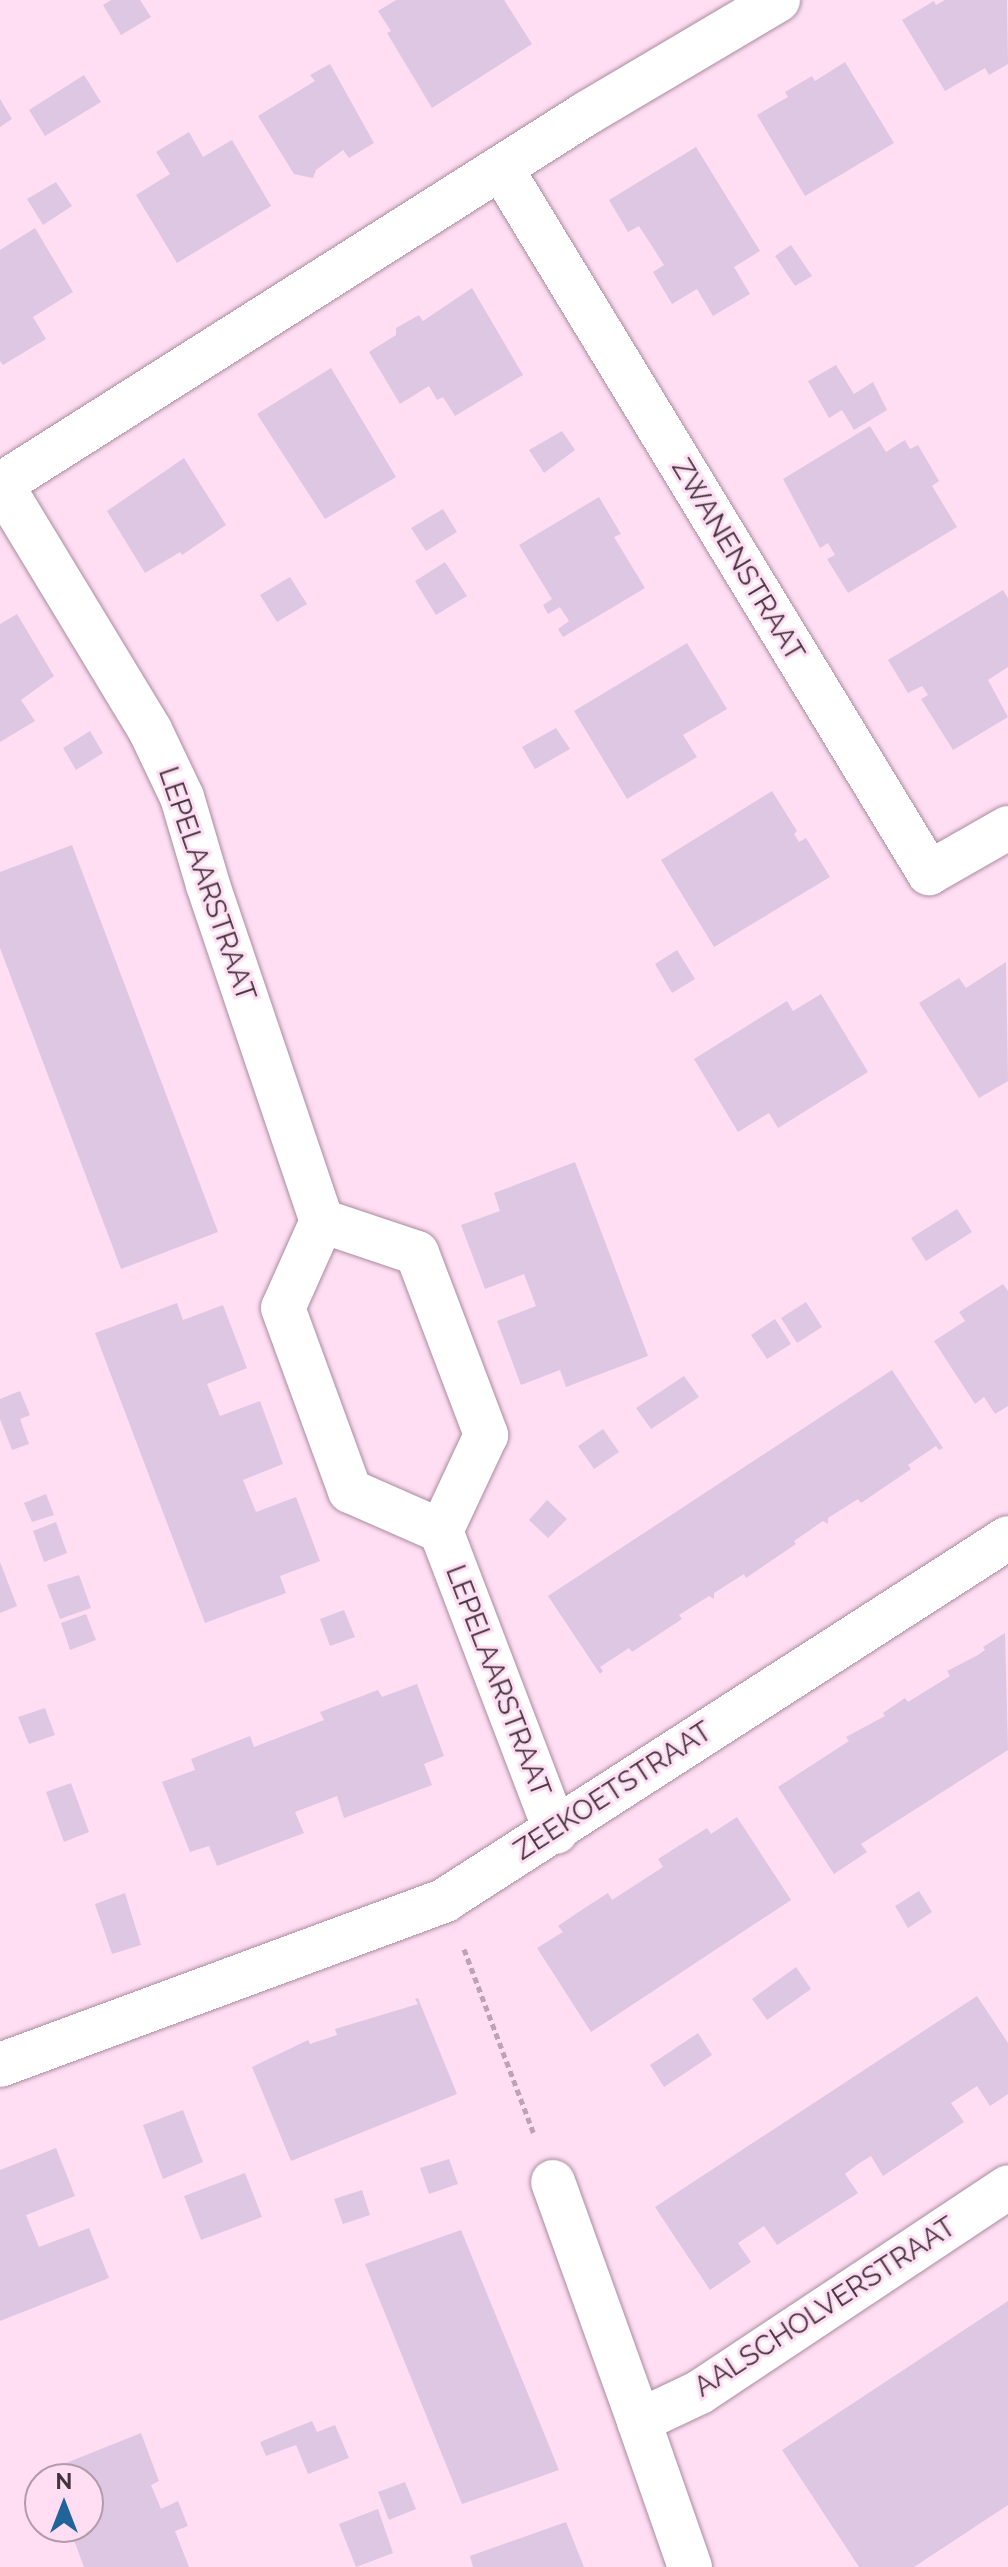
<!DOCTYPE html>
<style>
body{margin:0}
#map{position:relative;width:1008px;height:2567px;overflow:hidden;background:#ffdef3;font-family:Raleway,sans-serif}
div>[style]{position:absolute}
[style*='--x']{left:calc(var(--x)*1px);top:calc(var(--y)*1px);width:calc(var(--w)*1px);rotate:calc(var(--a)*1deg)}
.building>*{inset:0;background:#dec7e2}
.path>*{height:5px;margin-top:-2.5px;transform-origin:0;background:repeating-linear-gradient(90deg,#bda3b3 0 6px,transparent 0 10px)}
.roads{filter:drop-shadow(0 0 2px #aa8c9f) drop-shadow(0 0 2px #aa8c9f)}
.minor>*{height:44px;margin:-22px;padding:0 22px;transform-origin:22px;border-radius:22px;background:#fff}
span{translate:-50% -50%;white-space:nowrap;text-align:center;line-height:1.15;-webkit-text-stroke:6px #ffdef3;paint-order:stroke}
.street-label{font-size:28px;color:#41343c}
.north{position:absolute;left:24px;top:2463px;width:80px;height:80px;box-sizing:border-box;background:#ffdef3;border:2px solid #b39aaa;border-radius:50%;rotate:0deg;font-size:22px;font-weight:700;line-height:32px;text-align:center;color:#41343c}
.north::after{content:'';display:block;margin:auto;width:28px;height:36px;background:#21649a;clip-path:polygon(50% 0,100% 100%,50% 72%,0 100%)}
</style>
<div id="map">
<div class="building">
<i style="clip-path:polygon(111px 0,140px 0,151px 17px,121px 35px,103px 5px)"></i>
<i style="clip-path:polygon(396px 0,504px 0,532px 44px,432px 108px,387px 33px,391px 31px,378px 11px)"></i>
<i style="clip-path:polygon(945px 0,1007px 0,1008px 64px,989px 75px,985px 68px,945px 91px,902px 20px,934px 1px,936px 5px)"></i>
<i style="clip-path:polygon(845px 62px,894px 143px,805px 196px,757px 115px,788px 97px,785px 92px,812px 76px,815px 81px)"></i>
<i style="clip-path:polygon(330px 64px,374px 143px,349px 158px,343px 150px,316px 170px,313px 178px,294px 174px,258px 116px,315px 81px,310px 75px)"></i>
<i style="clip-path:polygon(84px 75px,101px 102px,45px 136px,29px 110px)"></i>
<i style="clip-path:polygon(0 99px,12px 119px,0 127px)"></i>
<i style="clip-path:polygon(189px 132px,203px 157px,232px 140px,271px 206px,177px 263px,136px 195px,170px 174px,156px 152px)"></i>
<i style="clip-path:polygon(696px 147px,760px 251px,734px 267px,750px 294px,713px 316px,697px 289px,672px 304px,653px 272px,664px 265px,639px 226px,628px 232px,609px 200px)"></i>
<i style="clip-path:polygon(56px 182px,72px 206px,43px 225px,27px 199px)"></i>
<i style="clip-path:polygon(35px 228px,73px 292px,33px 317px,46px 339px,3px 365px,0 361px,0 250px)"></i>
<i style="clip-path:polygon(791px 245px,812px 276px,795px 286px,775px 256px)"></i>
<i style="clip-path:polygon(472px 288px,523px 375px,455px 416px,443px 397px,437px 400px,429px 386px,400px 404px,369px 352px,396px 335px,396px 328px,419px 315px,423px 321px)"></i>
<i style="clip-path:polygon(836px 365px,854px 394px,873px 382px,887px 410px,854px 430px,842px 410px,829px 418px,808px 381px)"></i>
<i style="clip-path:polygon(331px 368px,396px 477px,325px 519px,257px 414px)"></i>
<i style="clip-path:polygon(870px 426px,886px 452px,905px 440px,910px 449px,918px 445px,939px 481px,932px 486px,957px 527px,848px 593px,827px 559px,835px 555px,828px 543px,820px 548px,783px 479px)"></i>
<i style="clip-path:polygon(562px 431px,575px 450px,544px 473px,529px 450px)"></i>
<i style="clip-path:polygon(184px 458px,226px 525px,182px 555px,180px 552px,145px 573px,107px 511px)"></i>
<i style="clip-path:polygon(599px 497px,621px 534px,614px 537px,645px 588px,563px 637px,558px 629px,569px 621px,560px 607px,548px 614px,543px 605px,552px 599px,519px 545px)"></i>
<i style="clip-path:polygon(443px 509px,457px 532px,426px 551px,411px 528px)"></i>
<i style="clip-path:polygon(445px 562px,467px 596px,436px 615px,415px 581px)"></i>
<i style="clip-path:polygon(290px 577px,307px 604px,277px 622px,260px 595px)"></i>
<i style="clip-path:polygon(1003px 590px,1008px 598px,1008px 667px,988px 680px,1008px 717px,953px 750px,921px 699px,928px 695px,922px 686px,908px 693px,888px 660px)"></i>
<i style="clip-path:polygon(17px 614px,54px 676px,21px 700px,35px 721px,0 742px,0 624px)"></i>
<i style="clip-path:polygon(687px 643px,727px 709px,683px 735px,697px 757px,627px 799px,574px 711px)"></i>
<i style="clip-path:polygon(556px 728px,570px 749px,535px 769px,522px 747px)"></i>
<i style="clip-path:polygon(90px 731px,103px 753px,76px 770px,63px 748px)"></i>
<i style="clip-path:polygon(772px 791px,797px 831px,794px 834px,799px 842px,806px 838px,830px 877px,714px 947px,661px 860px)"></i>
<i style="clip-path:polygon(72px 845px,218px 1232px,121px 1269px,0 948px,0 872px)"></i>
<i style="clip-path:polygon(677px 950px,695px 979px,672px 993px,655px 964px)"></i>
<i style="clip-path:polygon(1006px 962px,1008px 1081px,979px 1098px,919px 1003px,959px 978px,966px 988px)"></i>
<i style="clip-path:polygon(821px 994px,868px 1072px,778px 1128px,769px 1113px,738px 1132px,694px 1059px,787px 1001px,793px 1011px)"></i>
<i style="clip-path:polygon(575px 1162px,648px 1356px,566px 1387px,560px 1370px,521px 1385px,497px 1321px,536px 1306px,524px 1274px,485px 1289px,461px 1225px,500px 1211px,494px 1193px)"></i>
<i style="clip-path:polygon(957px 1209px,972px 1232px,926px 1261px,911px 1238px)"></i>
<i style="clip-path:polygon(1003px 1284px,1008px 1291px,1008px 1406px,995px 1414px,984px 1397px,975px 1404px,934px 1341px,965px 1321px,959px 1312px)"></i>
<i style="clip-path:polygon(806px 1302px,822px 1327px,797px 1343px,781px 1318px)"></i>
<i style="clip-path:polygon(177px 1303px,183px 1320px,223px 1305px,247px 1368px,207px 1384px,220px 1416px,260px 1401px,283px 1464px,243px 1480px,256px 1512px,296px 1497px,320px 1561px,280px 1576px,286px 1593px,205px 1623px,95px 1333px)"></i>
<i style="clip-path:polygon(775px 1319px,791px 1344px,767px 1359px,751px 1335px)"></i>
<i style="clip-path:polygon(892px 1370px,943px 1448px,939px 1450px,936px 1446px,908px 1465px,911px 1469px,861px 1503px,858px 1499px,828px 1518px,828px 1524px,823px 1521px,794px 1541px,796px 1544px,746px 1578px,744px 1574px,714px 1593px,714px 1599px,709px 1596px,679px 1615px,682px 1619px,632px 1652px,629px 1648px,600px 1667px,603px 1671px,600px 1674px,548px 1596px)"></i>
<i style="clip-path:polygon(684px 1376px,699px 1397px,651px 1429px,636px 1408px)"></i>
<i style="clip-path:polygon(20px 1391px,30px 1415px,20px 1419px,29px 1444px,12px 1450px,0 1419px,0 1399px)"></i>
<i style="clip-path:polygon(603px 1429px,619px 1452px,594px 1469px,578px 1446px)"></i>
<i style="clip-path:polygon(46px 1494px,54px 1515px,32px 1522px,24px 1503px)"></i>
<i style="clip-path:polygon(547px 1500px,567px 1519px,548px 1538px,529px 1520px)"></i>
<i style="clip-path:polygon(56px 1522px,67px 1553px,44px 1562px,33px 1531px)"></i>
<i style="clip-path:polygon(0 1562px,17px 1606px,0 1613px)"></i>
<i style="clip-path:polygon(79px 1575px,91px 1608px,60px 1619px,47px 1585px)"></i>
<i style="clip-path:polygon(344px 1610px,355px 1637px,330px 1646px,320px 1619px)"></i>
<i style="clip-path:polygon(86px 1614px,96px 1640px,70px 1650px,61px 1623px)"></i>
<i style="clip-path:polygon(1005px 1633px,1008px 1750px,861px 1844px,867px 1852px,834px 1874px,778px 1787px,849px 1741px,846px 1737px,885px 1716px,883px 1713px,905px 1698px,908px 1702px,950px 1676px,947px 1671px,978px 1655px,985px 1650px,983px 1647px)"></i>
<i style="clip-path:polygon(417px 1684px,444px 1756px,424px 1764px,432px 1785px,344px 1818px,337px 1796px,295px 1812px,304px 1833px,217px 1866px,209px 1846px,190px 1852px,162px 1782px,195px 1770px,191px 1759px,250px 1736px,254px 1747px,324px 1720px,320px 1712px,378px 1690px,382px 1697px)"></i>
<i style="clip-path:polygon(45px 1708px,55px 1735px,29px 1744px,18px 1717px)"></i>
<i style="clip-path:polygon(71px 1783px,89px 1832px,64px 1842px,46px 1792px)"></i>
<i style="clip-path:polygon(737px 1817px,791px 1900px,591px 2032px,537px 1948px,563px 1932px,558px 1926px,583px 1909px,608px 1893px,612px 1900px,663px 1867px,658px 1859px,707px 1828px,711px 1834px)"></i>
<i style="clip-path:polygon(919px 1891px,932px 1912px,908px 1928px,895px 1906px)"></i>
<i style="clip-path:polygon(125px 1893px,141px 1945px,112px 1954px,95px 1904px)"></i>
<i style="clip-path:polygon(796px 1967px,811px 1989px,767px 2020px,752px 1999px)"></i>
<i style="clip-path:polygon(977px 1996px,1008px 2043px,1008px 2094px,990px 2106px,977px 2086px,951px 2103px,964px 2122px,883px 2176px,871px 2156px,858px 2164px,845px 2174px,858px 2193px,777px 2245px,764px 2226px,738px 2243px,751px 2262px,710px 2290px,655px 2207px)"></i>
<i style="clip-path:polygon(418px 1998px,457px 2094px,291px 2161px,252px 2067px,308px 2040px,310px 2044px,337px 2035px,335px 2029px,418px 2004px,415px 1999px)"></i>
<i style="clip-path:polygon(698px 2033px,712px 2055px,664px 2087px,650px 2065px)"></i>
<i style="clip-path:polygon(183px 2110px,203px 2162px,163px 2179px,143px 2125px)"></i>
<i style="clip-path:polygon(56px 2148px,75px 2196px,26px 2215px,39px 2247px,89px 2228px,109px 2278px,0 2321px,0 2170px)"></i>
<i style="clip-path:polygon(449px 2159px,458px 2184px,429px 2194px,420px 2168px)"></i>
<i style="clip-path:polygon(245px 2173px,262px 2217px,201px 2240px,184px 2196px)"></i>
<i style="clip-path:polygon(362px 2190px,370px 2215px,343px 2224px,334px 2199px)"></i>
<i style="clip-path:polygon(461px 2230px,559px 2470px,462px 2504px,365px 2264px)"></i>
<i style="clip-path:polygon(1008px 2301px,1008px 2505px,914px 2567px,859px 2567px,782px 2450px)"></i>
<i style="clip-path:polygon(312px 2421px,317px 2432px,335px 2425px,349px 2458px,308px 2474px,296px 2445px,266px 2456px,260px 2442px)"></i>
<i style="clip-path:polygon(141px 2433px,159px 2481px,151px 2485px,161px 2509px,178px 2501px,188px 2526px,175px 2531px,189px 2567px,84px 2567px,69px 2527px,88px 2527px,88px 2479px,49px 2479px,46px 2471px)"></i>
<i style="clip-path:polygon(405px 2482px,416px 2509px,389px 2520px,378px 2492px)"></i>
<i style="clip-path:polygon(378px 2509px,393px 2553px,356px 2567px,339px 2524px)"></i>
<i style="clip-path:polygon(566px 2522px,584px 2567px,473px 2567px,470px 2556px)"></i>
</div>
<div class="path">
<i style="--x:464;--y:1949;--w:198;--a:69.3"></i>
</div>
<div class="roads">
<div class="minor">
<i style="--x:501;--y:168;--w:825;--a:58.74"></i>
<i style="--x:929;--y:873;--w:91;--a:-29.7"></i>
<i style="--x:1;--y:484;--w:288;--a:58.8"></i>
<i style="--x:150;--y:730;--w:74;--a:64.5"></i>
<i style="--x:182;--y:797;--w:92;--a:73.5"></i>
<i style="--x:208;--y:885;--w:355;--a:71.3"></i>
<i style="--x:322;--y:1221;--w:95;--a:114.1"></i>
<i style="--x:283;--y:1308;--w:195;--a:69.9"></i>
<i style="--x:350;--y:1491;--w:99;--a:23.7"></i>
<i style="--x:441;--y:1531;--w:322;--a:69.1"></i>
<i style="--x:0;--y:485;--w:695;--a:-32.36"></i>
<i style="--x:587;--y:113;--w:222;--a:-30.6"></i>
<i style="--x:322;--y:1221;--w:100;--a:18.6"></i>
<i style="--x:417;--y:1253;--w:195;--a:69.2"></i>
<i style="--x:486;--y:1435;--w:106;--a:115.1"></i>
<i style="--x:0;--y:2065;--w:475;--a:-20.3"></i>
<i style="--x:445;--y:1900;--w:669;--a:-32.74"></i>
<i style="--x:553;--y:2182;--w:254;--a:70.2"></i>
<i style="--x:690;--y:2567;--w:155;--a:-109.3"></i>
<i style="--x:639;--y:2421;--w:68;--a:-25.4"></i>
<i style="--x:700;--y:2392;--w:370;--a:-33.6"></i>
</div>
</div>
<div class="street-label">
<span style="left:738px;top:560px;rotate:59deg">ZWANENSTRAAT</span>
<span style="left:207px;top:884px;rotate:71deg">LEPELAARSTRAAT</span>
<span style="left:498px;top:1681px;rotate:69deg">LEPELAARSTRAAT</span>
<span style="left:613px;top:1791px;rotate:-33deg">ZEEKOETSTRAAT</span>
<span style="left:825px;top:2307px;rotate:-33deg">AALSCHOLVERSTRAAT</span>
</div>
<div class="north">N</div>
</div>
